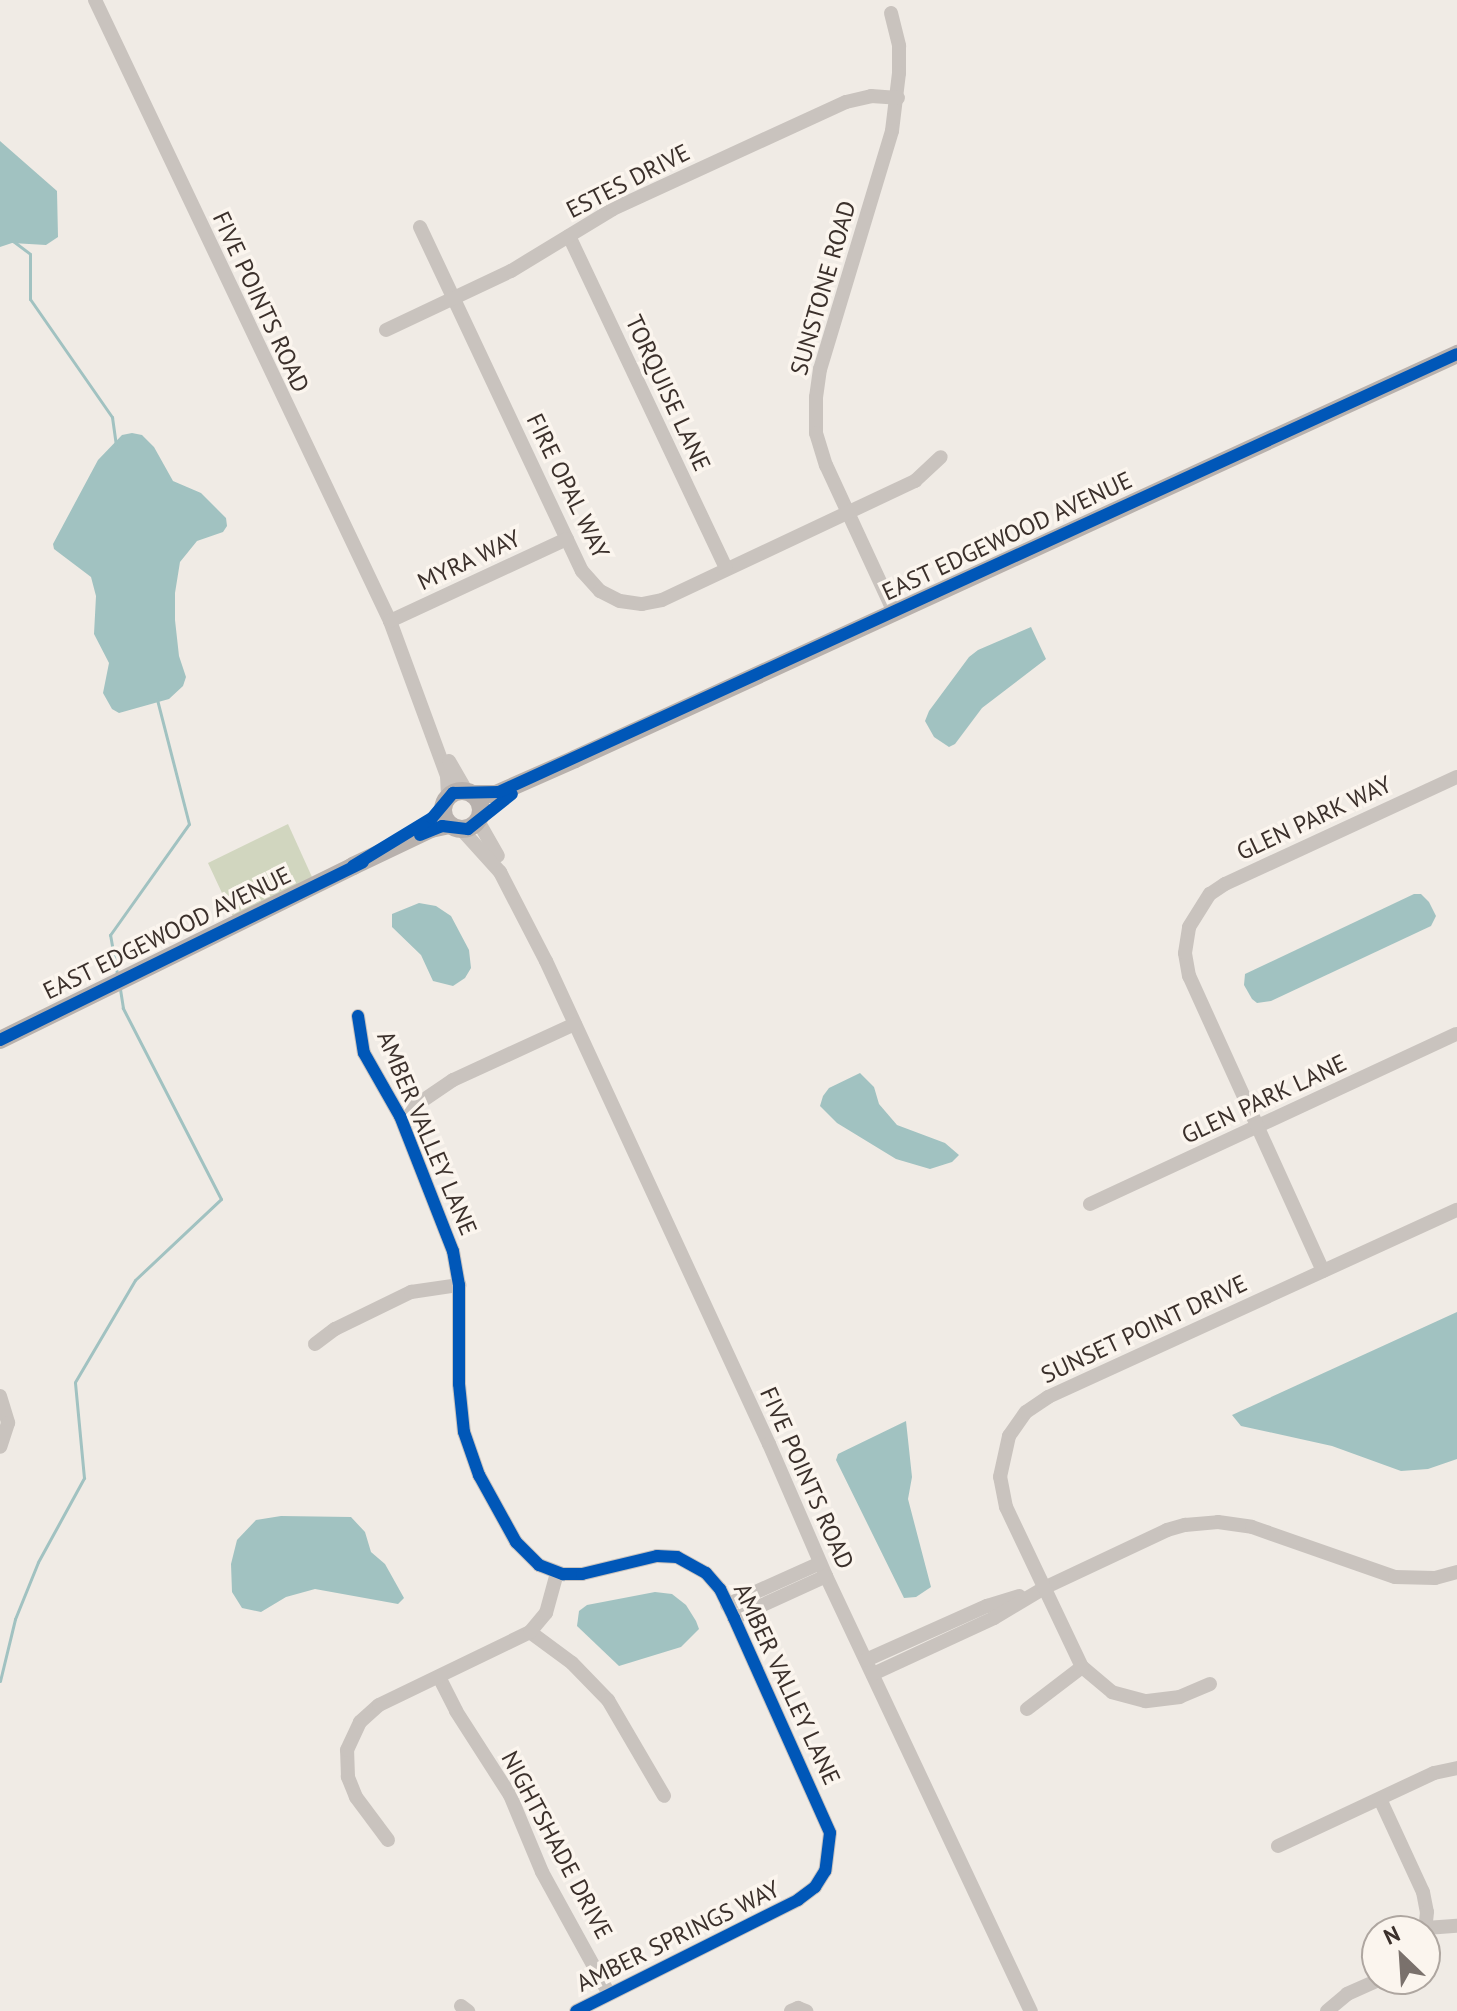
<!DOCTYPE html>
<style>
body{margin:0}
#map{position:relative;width:1457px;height:2011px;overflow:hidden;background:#f0ebe5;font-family:"PT Sans",sans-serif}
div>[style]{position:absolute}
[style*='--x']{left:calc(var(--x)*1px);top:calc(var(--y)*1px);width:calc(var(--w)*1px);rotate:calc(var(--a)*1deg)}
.green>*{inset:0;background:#d1d6bf}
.water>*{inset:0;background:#a1c2c1}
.stream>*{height:3px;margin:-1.5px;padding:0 1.5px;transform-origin:1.5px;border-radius:1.5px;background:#a1c2c1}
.minor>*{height:14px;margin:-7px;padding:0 7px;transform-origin:7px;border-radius:7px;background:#c9c3be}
.major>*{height:18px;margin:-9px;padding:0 9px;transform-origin:9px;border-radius:9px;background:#b8b1ad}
.major>.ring{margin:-9px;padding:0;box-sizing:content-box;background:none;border:18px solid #b8b1ad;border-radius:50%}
.cycleway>*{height:12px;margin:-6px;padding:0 6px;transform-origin:6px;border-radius:6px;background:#0057b8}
span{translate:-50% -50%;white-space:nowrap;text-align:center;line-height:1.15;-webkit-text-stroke:7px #fbf5ee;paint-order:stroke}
.street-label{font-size:24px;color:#3b302b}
.north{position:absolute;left:1361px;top:1915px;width:80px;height:80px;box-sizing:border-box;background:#fbf5ee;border:2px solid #aea6a0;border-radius:50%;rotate:335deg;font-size:22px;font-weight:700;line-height:32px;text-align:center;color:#3b302b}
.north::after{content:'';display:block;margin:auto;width:28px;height:36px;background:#7a716c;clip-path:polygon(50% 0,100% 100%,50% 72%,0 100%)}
</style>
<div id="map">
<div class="green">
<i style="clip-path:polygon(288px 824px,312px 877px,236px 923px,208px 863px)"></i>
</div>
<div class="water">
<i style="clip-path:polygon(0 141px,57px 191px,58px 237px,46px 245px,12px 243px,0 247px)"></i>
<i style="clip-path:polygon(132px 433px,142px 435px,154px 447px,173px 481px,201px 493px,226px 518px,227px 526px,223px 532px,197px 541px,180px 562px,175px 593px,175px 620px,179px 656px,186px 677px,183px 686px,169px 699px,119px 713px,112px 709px,103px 693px,109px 663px,94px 634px,96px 596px,91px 577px,54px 549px,53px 544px,98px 460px,122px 435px)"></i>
<i style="clip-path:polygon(1031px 627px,1046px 659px,982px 708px,955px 744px,949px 747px,934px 737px,925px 721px,929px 711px,969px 657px,978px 650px)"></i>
<i style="clip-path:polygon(1414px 894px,1421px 894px,1429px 902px,1436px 916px,1431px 926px,1271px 1001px,1257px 1003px,1252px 999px,1244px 985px,1245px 974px)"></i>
<i style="clip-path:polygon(419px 903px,436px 906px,451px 916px,469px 950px,471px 968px,465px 978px,453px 986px,433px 981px,421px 955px,392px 927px,392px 914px)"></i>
<i style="clip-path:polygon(860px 1073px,874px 1087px,879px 1104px,897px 1125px,945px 1143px,959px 1155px,952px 1162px,930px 1169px,896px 1159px,837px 1123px,820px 1106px,823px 1096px,829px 1088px)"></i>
<i style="clip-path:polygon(1457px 1312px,1457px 1459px,1428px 1469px,1401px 1471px,1332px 1446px,1241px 1426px,1232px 1415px)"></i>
<i style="clip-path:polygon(906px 1421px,912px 1477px,908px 1499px,931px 1587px,916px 1597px,904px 1598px,836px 1460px,838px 1454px)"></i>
<i style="clip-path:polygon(281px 1516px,351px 1517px,365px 1532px,371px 1552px,385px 1564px,404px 1598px,398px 1604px,315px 1589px,286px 1597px,261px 1612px,242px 1608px,232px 1592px,231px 1564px,237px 1540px,256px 1520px)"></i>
<i style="clip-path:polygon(655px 1592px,672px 1594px,686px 1605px,696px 1621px,699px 1629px,681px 1647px,619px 1666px,577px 1626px,579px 1611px,587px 1605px)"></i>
</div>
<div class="stream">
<i style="--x:13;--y:241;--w:21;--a:37"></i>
<i style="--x:30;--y:254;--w:45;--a:90"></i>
<i style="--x:30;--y:299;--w:144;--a:55.2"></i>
<i style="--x:112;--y:417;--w:30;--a:82"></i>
<i style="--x:117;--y:974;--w:40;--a:-100"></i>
<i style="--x:110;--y:935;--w:136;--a:-54.6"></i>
<i style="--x:189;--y:824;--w:129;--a:-104.4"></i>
<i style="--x:0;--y:1681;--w:64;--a:-76.4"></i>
<i style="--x:15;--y:1619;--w:61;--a:-68"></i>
<i style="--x:38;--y:1562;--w:96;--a:-61.3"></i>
<i style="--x:84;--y:1478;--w:96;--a:-95.4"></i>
<i style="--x:75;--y:1382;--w:118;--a:-59.5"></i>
<i style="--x:135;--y:1280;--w:118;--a:-43.3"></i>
<i style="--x:221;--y:1199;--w:215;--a:-117.2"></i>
<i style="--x:123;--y:1008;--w:19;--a:-99"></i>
</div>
<div class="minor">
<i style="--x:95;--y:0;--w:688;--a:64.59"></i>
<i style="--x:390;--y:621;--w:165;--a:69.8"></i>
<i style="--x:447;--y:776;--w:21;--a:87"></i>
<i style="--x:891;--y:13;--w:34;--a:76"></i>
<i style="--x:899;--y:46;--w:27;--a:90"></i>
<i style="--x:899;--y:73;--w:58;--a:96.9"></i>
<i style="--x:892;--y:131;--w:249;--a:106.8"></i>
<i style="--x:820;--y:369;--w:28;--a:98"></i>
<i style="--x:816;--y:397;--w:36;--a:90"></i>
<i style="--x:816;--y:433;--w:34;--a:73"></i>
<i style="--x:826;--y:465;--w:162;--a:65.2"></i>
<i style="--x:420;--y:227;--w:380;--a:64.8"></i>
<i style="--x:582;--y:571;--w:27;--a:48"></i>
<i style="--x:600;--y:591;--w:22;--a:27"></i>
<i style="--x:620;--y:601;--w:22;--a:8"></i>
<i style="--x:642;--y:604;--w:20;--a:-11"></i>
<i style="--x:662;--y:600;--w:280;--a:-25.2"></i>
<i style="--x:915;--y:481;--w:35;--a:-43"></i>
<i style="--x:569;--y:236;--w:367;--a:64.7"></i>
<i style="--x:386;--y:330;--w:138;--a:-25.3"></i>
<i style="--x:511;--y:271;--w:119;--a:-31.3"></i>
<i style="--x:613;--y:209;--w:256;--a:-24.7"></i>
<i style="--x:846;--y:102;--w:26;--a:-13"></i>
<i style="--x:871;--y:96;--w:27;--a:4"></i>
<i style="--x:390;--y:621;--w:195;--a:-24.9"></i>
<i style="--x:449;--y:761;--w:34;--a:60"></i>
<i style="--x:478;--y:821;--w:40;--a:60.3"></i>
<i style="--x:462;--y:830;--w:57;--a:47.9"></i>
<i style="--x:500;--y:872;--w:100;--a:62.7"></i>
<i style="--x:546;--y:961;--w:532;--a:65.22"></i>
<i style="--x:769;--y:1444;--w:144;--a:66.6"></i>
<i style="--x:826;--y:1576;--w:481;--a:64.8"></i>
<i style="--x:358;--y:1016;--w:37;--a:81"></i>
<i style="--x:364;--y:1053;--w:73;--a:60.3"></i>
<i style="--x:400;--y:1116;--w:145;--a:68.6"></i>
<i style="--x:453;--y:1251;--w:35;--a:80"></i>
<i style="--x:459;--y:1285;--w:99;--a:90"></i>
<i style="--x:459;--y:1384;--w:48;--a:84.1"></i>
<i style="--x:464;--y:1432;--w:46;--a:70.8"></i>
<i style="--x:479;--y:1475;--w:77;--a:61.1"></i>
<i style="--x:516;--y:1542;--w:33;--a:45"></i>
<i style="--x:539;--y:1565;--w:26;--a:21"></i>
<i style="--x:563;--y:1574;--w:19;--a:0"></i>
<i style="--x:582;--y:1574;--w:77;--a:-13.5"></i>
<i style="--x:657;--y:1556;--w:20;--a:3"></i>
<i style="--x:677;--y:1557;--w:33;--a:29"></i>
<i style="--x:706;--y:1573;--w:21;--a:49"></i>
<i style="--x:720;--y:1589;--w:32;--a:64"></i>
<i style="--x:734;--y:1618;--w:235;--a:65.9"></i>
<i style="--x:830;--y:1833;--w:38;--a:97"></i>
<i style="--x:825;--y:1871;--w:19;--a:122"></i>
<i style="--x:815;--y:1887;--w:21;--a:143"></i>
<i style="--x:798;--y:1900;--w:248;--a:153.4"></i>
<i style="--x:400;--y:1116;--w:64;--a:-34.2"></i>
<i style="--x:453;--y:1080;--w:134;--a:-24.7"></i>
<i style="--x:1090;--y:1204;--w:404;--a:-24.9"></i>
<i style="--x:1323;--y:1271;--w:324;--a:-114.4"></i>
<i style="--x:1189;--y:976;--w:23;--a:-100"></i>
<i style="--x:1185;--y:953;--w:26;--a:-81"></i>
<i style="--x:1189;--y:927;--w:39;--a:-58"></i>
<i style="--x:1210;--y:894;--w:18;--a:-34"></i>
<i style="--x:1225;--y:884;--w:255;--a:-24.8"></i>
<i style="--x:315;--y:1344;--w:25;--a:-37"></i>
<i style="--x:335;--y:1329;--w:85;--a:-26"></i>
<i style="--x:411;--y:1292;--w:49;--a:-8.3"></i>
<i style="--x:0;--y:1396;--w:28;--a:73"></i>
<i style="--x:8;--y:1423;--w:25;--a:108"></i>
<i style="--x:727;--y:1605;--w:102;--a:-24.3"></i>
<i style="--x:734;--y:1618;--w:101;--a:-24.5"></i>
<i style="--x:530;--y:1632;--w:52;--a:36.4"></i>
<i style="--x:572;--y:1663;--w:52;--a:45.8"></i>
<i style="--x:608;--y:1700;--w:111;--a:59.7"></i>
<i style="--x:866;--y:1660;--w:133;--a:-24.1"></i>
<i style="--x:987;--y:1606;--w:34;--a:-17"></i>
<i style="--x:873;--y:1674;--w:133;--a:-24.8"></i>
<i style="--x:994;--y:1618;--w:58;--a:-31"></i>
<i style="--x:1044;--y:1588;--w:136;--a:-25.2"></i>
<i style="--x:1167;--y:1530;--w:19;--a:-16"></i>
<i style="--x:1185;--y:1525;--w:33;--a:-5"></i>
<i style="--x:1218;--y:1522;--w:34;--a:8"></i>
<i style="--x:1252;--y:1527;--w:151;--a:19.3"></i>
<i style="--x:1395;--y:1577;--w:40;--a:1.4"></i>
<i style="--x:1435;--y:1578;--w:23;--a:-15"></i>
<i style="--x:439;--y:1677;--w:38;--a:63"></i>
<i style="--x:456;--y:1711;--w:100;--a:57.3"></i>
<i style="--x:510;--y:1795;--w:83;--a:67.4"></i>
<i style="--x:542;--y:1872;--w:139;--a:61.2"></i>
<i style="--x:1210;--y:1684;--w:33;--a:157"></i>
<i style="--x:1180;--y:1697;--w:35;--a:173"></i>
<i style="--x:1145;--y:1701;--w:34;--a:-165"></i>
<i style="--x:1112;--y:1692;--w:39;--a:-140"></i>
<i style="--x:1082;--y:1667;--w:177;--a:-115.4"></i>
<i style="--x:1006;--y:1507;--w:31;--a:-101"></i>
<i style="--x:1000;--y:1477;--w:42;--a:-77.6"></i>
<i style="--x:1009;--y:1436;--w:29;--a:-55"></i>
<i style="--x:1026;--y:1412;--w:27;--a:-34"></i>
<i style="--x:1048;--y:1397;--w:450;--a:-24.6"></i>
<i style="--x:1027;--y:1709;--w:69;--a:-37.4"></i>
<i style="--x:1380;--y:1799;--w:102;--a:65.2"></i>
<i style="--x:1423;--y:1892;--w:20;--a:79"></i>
<i style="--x:1427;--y:1912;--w:19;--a:96"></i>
<i style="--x:388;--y:1840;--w:54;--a:-126.7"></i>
<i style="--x:356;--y:1797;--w:22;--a:-112"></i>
<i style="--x:348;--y:1777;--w:27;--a:-92"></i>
<i style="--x:347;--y:1750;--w:31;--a:-65"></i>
<i style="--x:360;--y:1722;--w:25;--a:-42"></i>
<i style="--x:379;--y:1705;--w:168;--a:-25.8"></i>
<i style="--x:530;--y:1632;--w:25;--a:-50"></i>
<i style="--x:546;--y:1613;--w:41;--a:-74.6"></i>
<i style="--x:1278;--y:1846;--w:172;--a:-25.1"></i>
<i style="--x:1434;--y:1773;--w:24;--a:-12"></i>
<i style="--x:1426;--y:1928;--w:31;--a:-4"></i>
<i style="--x:461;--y:2006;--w:9;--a:36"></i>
<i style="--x:791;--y:2011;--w:8;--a:-23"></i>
<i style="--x:798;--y:2008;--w:9;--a:21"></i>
<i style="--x:1327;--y:2011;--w:26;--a:-40"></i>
<i style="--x:1347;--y:1994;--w:36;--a:-24"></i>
</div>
<div class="major">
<i class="ring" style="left:443px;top:791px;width:20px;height:20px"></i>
<i style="--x:472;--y:794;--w:24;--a:0"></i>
<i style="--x:496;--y:794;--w:86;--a:-23.9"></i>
<i style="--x:575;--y:759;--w:971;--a:-24.66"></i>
<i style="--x:0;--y:1040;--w:394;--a:-26.2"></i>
<i style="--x:353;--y:866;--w:86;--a:-25.4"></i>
<i style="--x:431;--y:829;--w:19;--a:-12"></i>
</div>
<div class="cycleway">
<i style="--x:420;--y:835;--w:24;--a:-22"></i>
<i style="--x:442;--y:826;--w:26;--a:7"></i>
<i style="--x:468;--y:829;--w:56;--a:-38.5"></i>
<i style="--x:353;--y:866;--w:92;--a:-31.3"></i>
<i style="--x:432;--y:818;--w:33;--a:-50"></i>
<i style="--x:453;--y:793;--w:46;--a:-1.2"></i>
<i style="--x:499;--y:792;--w:1053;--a:-24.57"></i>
<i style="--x:358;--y:1016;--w:37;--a:81"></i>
<i style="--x:364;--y:1053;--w:73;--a:60.3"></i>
<i style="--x:400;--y:1116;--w:145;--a:68.6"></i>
<i style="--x:453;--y:1251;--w:35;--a:80"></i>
<i style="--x:459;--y:1285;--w:99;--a:90"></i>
<i style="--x:459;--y:1384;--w:48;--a:84.1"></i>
<i style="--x:464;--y:1432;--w:46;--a:70.8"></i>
<i style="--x:479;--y:1475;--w:77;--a:61.1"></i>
<i style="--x:516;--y:1542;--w:33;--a:45"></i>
<i style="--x:539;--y:1565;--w:26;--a:21"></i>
<i style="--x:563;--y:1574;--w:19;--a:0"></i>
<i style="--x:582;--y:1574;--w:77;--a:-13.5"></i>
<i style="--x:657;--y:1556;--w:20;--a:3"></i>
<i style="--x:677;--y:1557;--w:33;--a:29"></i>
<i style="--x:706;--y:1573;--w:21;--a:49"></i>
<i style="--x:720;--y:1589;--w:32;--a:64"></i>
<i style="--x:734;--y:1618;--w:235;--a:65.9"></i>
<i style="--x:830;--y:1833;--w:38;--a:97"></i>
<i style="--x:825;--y:1871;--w:19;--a:122"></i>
<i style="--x:815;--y:1887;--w:21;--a:143"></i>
<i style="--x:798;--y:1900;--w:248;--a:153.4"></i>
<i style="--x:0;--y:1040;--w:404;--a:-26.1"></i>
</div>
<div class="street-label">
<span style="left:628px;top:181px;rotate:-27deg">ESTES DRIVE</span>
<span style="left:823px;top:288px;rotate:-74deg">SUNSTONE ROAD</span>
<span style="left:261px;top:302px;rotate:65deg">FIVE POINTS ROAD</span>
<span style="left:668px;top:393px;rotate:65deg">TORQUISE LANE</span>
<span style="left:568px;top:486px;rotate:64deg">FIRE OPAL WAY</span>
<span style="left:1007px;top:536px;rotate:-25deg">EAST EDGEWOOD AVENUE</span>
<span style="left:469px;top:560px;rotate:-25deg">MYRA WAY</span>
<span style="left:1314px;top:818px;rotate:-25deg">GLEN PARK WAY</span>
<span style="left:167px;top:933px;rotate:-26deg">EAST EDGEWOOD AVENUE</span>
<span style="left:1264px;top:1099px;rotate:-25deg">GLEN PARK LANE</span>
<span style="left:427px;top:1133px;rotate:67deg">AMBER VALLEY LANE</span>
<span style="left:1144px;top:1329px;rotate:-25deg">SUNSET POINT DRIVE</span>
<span style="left:807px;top:1478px;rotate:66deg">FIVE POINTS ROAD</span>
<span style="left:787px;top:1684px;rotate:65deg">AMBER VALLEY LANE</span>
<span style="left:557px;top:1845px;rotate:62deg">NIGHTSHADE DRIVE</span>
<span style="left:678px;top:1936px;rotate:-26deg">AMBER SPRINGS WAY</span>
</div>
<div class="north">N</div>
</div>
